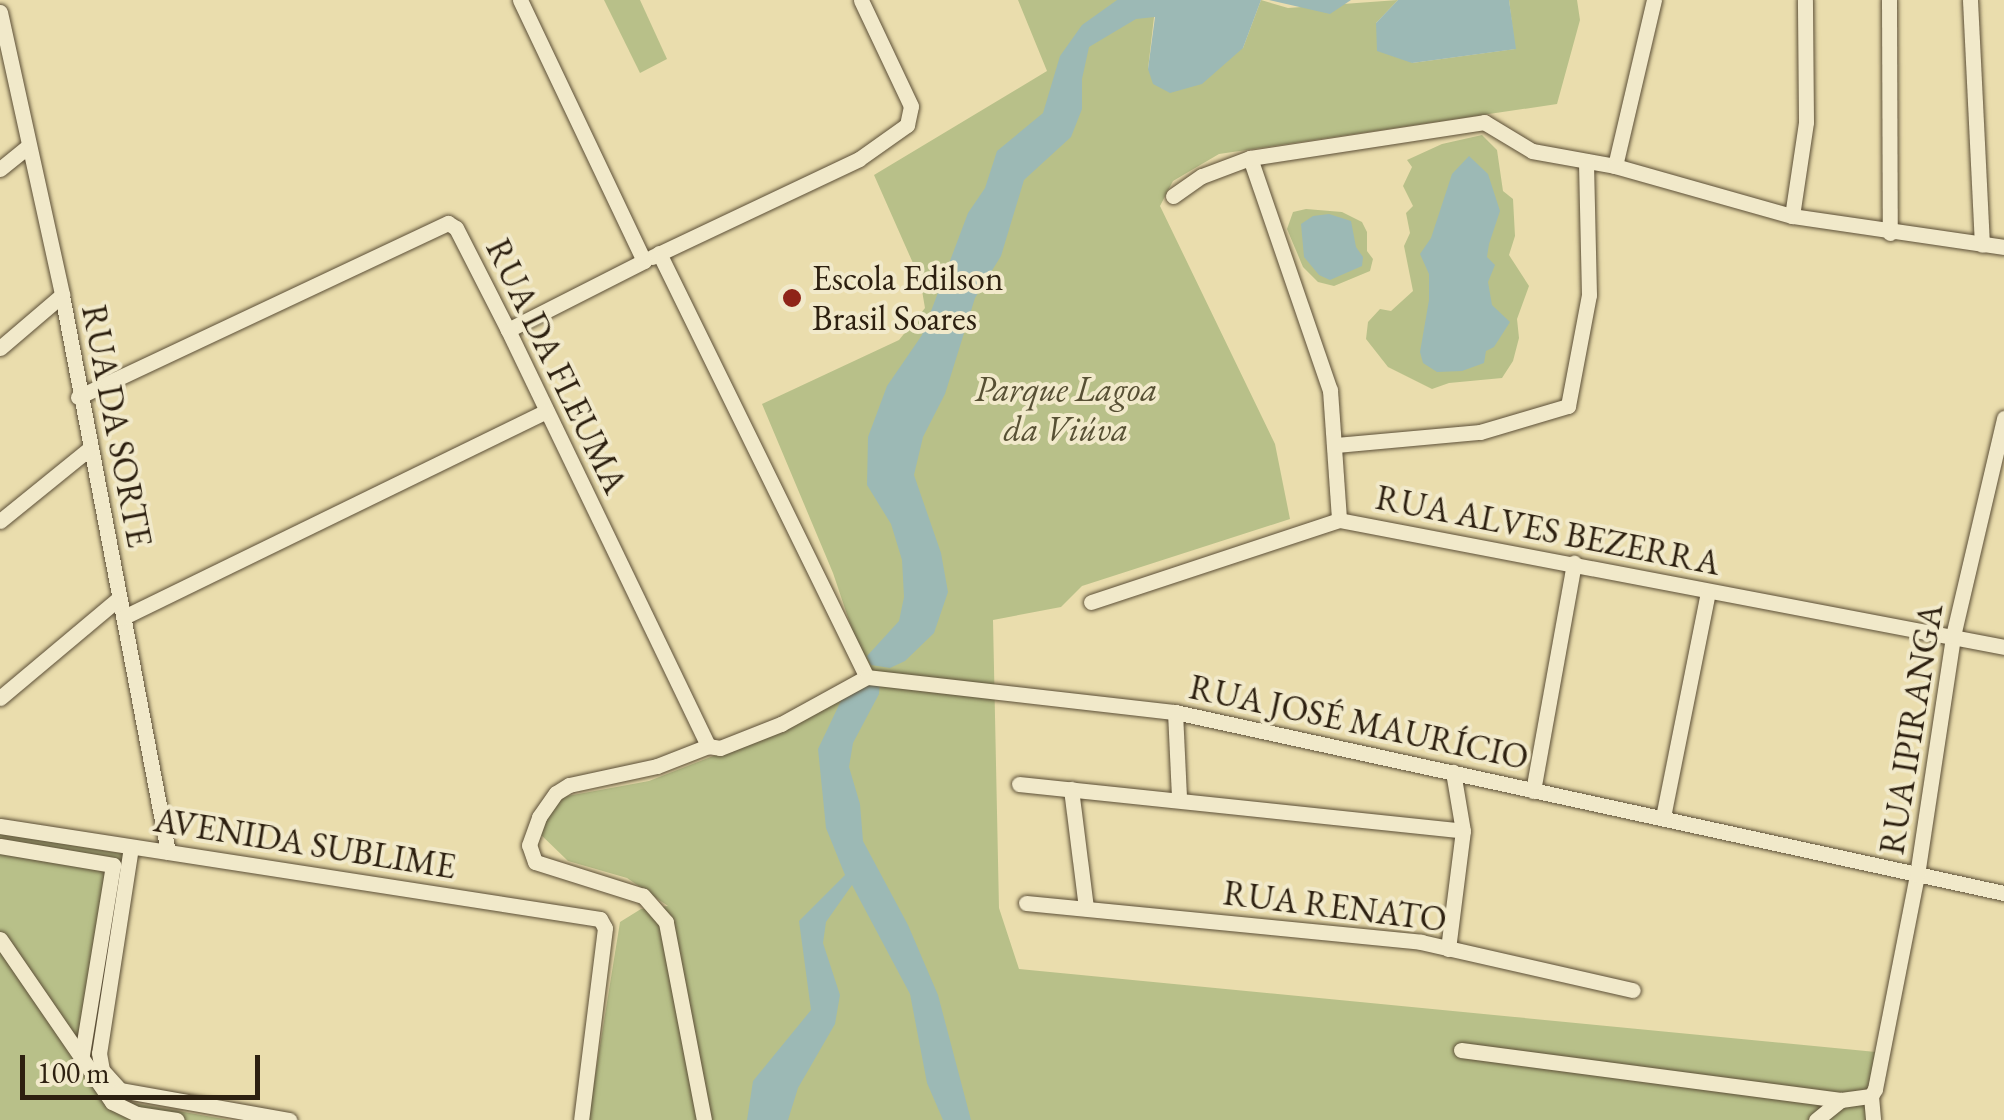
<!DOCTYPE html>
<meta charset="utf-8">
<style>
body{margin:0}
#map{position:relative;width:2004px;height:1120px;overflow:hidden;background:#eaddad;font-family:"EB Garamond",serif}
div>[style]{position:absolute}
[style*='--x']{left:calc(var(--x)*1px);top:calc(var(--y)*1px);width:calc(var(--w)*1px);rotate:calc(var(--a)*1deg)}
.green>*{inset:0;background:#b8c089}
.water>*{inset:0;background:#9cb9b5}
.roads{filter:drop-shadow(0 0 2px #5c4f37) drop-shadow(0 0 2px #5c4f37)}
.street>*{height:15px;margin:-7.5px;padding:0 7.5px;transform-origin:7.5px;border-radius:7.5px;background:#f1e9ca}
.dots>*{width:28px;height:28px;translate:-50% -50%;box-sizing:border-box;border:5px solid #f1e9ca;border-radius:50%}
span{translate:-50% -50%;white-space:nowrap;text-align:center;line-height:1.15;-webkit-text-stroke:8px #f1e9ca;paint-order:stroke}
.poi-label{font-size:35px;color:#2d2010}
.left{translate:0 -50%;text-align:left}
.street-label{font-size:35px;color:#2d2010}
.park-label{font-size:35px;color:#575034;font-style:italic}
.scale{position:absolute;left:20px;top:1055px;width:240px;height:45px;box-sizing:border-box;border:5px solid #2d2010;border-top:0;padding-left:12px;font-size:30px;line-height:35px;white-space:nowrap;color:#2d2010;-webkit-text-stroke:8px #f1e9ca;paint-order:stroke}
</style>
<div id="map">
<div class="green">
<i style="clip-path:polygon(604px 0,640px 0,667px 59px,640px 73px)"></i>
<i style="clip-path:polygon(1018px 0,1156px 0,1148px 69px,1243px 48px,1261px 0,1288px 8px,1398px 0,1376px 23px,1412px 63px,1515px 49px,1509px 0,1577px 0,1580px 20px,1557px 104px,1219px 154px,1173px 181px,1160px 206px,1275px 444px,1290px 519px,1082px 586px,1061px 607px,993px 620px,999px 908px,1019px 969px,1876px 1052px,1878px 1120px,588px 1120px,620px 922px,641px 909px,668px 906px,627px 878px,568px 861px,535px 829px,562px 797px,649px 781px,775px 732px,867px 674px,833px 573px,762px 404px,899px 340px,925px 308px,920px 279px,874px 175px,1047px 71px)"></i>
<i style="clip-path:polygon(1482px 135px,1497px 150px,1503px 191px,1513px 199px,1515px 236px,1509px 255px,1529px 286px,1517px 319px,1519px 338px,1513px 361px,1502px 378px,1449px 383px,1432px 389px,1388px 367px,1366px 339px,1368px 322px,1380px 309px,1391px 311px,1413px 291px,1404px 246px,1410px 233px,1406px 213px,1413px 206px,1403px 186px,1412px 167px,1407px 160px,1442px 144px)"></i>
<i style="clip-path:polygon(1306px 209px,1342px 212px,1362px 222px,1367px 232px,1367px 251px,1373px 259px,1370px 271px,1334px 286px,1318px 282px,1303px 267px,1287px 229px,1293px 212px)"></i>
<i style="clip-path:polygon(0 833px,124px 854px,91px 1058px,122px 1101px,229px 1120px,0 1120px)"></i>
</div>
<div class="water">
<i style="clip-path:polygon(1117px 0,1261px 0,1243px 48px,1202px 84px,1170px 93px,1153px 84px,1148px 69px,1155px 17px,1136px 19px,1089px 47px,1082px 79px,1082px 109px,1071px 137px,1024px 180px,1001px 256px,975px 298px,945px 394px,923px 437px,914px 475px,941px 553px,948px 592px,934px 633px,905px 661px,890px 668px,871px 665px,867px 656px,899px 621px,904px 597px,902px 560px,891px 524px,867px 485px,868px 437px,887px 386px,922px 335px,968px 213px,985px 188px,997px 151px,1043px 113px,1060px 56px,1082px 25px)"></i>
<i style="clip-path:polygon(1269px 0,1351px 0,1330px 14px)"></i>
<i style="clip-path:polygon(1398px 0,1509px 0,1516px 49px,1412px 63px,1377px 51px,1376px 23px)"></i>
<i style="clip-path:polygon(1469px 156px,1488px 174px,1500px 211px,1489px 244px,1487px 257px,1495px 265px,1488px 282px,1492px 305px,1510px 322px,1494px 347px,1486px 351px,1484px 363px,1462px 371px,1437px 372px,1423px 363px,1420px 352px,1429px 300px,1429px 274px,1420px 254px,1431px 238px,1452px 174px)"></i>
<i style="clip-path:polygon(1329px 214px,1351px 221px,1356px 247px,1363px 257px,1362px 266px,1330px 280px,1319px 275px,1304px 257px,1301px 224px,1313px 216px)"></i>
<i style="clip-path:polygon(880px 680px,879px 694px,853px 743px,849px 767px,860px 804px,863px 841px,908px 925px,938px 995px,971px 1120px,943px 1120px,927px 1083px,910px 994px,852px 885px,826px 922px,823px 943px,840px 995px,835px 1024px,798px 1088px,788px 1120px,747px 1120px,753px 1081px,811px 1010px,799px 921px,845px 875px,826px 828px,818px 749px,847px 688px)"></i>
</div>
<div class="roads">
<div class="street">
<i style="--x:1889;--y:0;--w:233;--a:89.8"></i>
<i style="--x:1970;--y:0;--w:245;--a:87.2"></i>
<i style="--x:0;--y:12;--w:290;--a:77.6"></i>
<i style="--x:62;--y:295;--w:567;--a:79.23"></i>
<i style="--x:1250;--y:158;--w:245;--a:71"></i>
<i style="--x:1330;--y:390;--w:130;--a:86"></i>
<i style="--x:1615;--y:166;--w:171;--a:-76.8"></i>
<i style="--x:0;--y:169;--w:36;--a:-39"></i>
<i style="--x:1173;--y:196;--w:35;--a:-35"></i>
<i style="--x:1202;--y:176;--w:51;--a:-20.6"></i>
<i style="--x:1250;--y:158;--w:237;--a:-8.7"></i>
<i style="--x:1484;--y:122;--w:56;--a:31.1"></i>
<i style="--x:1532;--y:151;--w:84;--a:10.2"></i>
<i style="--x:1615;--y:166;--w:184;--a:15.8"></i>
<i style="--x:1792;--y:216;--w:214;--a:8.3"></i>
<i style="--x:1792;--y:216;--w:95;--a:-81.5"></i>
<i style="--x:1806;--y:122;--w:122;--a:-90.5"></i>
<i style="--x:659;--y:253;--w:472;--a:63.9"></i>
<i style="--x:652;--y:257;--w:229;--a:-25.3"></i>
<i style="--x:859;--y:159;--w:59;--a:-35.3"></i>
<i style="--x:907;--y:125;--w:19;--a:-78"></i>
<i style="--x:911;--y:106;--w:117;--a:-115.3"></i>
<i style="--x:508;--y:330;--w:153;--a:-26.9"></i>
<i style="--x:644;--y:261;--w:289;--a:-115.4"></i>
<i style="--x:0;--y:348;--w:82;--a:-40.5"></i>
<i style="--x:78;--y:397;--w:409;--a:-25.2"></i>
<i style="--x:448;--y:223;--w:9;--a:32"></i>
<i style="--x:456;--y:228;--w:114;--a:63"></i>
<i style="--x:508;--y:330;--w:462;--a:64.3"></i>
<i style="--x:1336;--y:445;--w:145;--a:-5.2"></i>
<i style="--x:1480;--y:432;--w:92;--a:-16.5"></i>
<i style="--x:1568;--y:406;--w:113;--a:-79.3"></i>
<i style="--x:1589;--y:295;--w:134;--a:-91.3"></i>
<i style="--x:0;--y:521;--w:116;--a:-39"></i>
<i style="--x:1091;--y:602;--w:261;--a:-18.3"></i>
<i style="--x:1339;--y:520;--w:677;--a:10.81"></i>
<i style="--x:124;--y:617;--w:470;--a:-26"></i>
<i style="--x:0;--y:698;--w:155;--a:-40"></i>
<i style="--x:1175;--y:712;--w:86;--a:87.3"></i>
<i style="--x:1019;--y:784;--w:446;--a:6"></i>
<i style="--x:1071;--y:789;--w:120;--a:82.8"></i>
<i style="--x:1533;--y:791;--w:232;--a:-79.8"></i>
<i style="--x:1663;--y:817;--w:230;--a:-78.7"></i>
<i style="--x:0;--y:826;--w:607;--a:8.81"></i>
<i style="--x:600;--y:919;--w:10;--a:61"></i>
<i style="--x:605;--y:928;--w:193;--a:97.1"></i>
<i style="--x:0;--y:846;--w:115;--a:9.5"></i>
<i style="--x:113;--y:865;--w:198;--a:99.3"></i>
<i style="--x:131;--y:847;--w:208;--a:98.8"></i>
<i style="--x:99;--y:1053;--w:17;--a:80"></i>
<i style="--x:102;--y:1070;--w:27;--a:48"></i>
<i style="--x:120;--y:1090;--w:172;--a:10.1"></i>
<i style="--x:1026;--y:903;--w:397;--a:5.6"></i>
<i style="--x:1421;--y:942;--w:217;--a:12.8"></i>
<i style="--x:0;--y:939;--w:198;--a:55.5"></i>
<i style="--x:112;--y:1102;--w:28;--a:26"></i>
<i style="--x:137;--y:1114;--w:40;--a:8.5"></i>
<i style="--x:1448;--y:949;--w:119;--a:-82.8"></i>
<i style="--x:1463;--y:831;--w:60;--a:-99.6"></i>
<i style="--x:1461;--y:1050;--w:383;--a:7.5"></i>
<i style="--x:1871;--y:1096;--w:24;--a:85"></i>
<i style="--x:704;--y:1120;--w:202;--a:-100.9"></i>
<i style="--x:666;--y:922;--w:35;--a:-131"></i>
<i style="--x:643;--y:896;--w:113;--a:-162.5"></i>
<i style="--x:535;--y:862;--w:18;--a:-109"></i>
<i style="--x:529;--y:845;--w:30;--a:-70"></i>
<i style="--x:539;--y:817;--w:29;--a:-55"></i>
<i style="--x:556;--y:793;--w:15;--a:-32"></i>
<i style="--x:569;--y:785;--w:90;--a:-12.2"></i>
<i style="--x:657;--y:766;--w:55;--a:-21.4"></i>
<i style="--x:708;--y:746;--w:12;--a:9"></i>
<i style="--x:720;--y:748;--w:66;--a:-21.5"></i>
<i style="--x:781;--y:724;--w:98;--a:-28.7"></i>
<i style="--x:867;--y:677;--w:310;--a:6.5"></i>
<i style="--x:1175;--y:712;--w:849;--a:12.32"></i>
<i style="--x:1816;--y:1120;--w:32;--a:-39"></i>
<i style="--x:1841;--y:1100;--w:30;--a:-8"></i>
<i style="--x:1871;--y:1096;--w:8;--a:-60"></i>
<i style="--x:1875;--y:1089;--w:218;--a:-78.9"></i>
<i style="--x:1917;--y:875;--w:242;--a:-81.4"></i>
<i style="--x:1953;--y:636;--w:224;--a:-76.8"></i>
</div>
</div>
<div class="dots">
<i style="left:792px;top:298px;background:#8f2418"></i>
</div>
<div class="poi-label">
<span class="left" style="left:812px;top:298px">Escola Edilson<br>Brasil Soares</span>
</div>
<div class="street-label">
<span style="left:557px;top:366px;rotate:64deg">RUA DA FLEUMA</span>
<span style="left:117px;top:426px;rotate:79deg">RUA DA SORTE</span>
<span style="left:1548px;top:530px;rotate:11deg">RUA ALVES BEZERRA</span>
<span style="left:1359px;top:722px;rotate:12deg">RUA JOSÉ MAURÍCIO</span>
<span style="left:1911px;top:729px;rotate:-81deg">RUA IPIRANGA</span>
<span style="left:305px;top:843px;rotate:9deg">AVENIDA SUBLIME</span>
<span style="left:1335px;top:906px;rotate:7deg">RUA RENATO</span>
</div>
<div class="park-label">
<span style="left:1066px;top:409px">Parque Lagoa<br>da Viúva</span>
</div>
<div class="scale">100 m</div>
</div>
